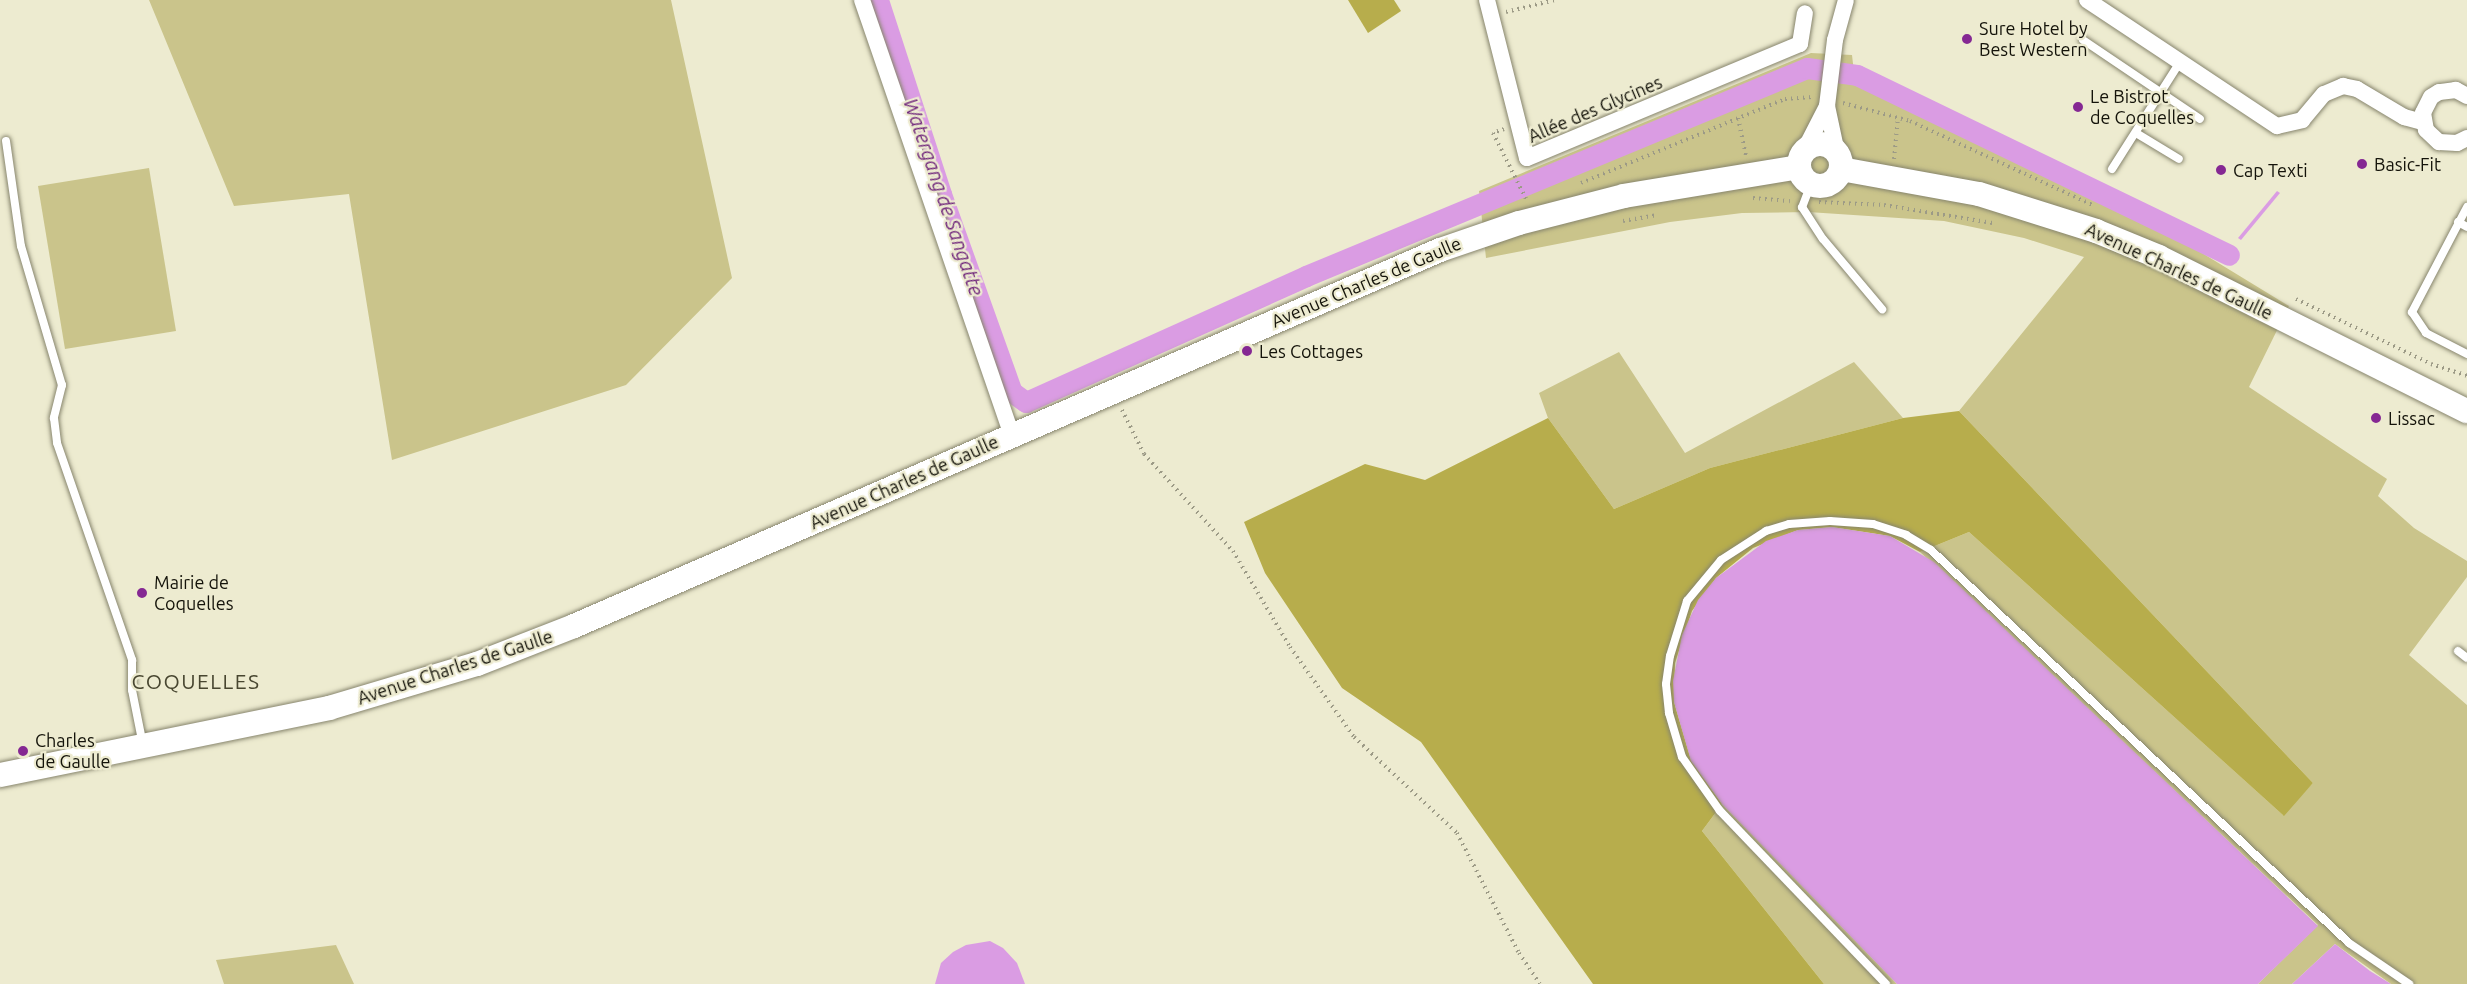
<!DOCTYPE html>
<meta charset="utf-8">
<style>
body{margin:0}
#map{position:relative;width:2467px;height:984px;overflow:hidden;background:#edebd0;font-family:Ubuntu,sans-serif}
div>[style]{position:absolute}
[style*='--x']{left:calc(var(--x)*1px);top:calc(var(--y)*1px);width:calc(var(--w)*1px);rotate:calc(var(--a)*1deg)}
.green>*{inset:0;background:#cac48b}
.forest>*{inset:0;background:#b7ad4c}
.water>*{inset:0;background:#da9ce3}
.canal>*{height:21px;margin:-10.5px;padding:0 10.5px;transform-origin:10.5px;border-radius:10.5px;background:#da9ce3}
.path>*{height:4px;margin-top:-2px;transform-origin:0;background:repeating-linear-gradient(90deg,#9c9a86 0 1.5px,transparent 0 6px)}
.roads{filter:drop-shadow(0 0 2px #87856d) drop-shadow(0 0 2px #87856d)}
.lane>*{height:8px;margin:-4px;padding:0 4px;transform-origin:4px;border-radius:4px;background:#fff}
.street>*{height:16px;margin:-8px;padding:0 8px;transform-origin:8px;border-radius:8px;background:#fff}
.secondary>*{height:24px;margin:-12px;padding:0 12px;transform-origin:12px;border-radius:12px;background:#fff}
.secondary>.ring{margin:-12px;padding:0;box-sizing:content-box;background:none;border:24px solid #fff;border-radius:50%}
.dots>*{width:16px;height:16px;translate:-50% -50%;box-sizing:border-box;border:3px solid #edebd0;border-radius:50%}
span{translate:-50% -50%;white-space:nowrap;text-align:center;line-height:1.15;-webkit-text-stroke:4.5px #edebd0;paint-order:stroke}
.poi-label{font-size:18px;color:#14130a}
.left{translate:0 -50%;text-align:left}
.street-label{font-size:18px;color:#14130a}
.water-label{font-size:20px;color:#71287c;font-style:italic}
.quarter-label{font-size:21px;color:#484630;letter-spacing:1.5px}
</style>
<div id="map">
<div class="green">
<i style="clip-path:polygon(149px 0,671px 0,732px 278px,626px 385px,392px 460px,349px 194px,234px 206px)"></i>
<i style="clip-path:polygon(1811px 53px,1852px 55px,1855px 81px,2184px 242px,2289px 306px,2249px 387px,2387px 479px,2378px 496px,2414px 528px,2467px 561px,2467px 577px,2409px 655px,2467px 705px,2467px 984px,2391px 984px,2335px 944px,2292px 984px,2258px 984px,2318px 925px,1920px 552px,1969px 532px,2283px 815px,2313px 783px,1959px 411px,2084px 257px,2024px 238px,1944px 221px,1808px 212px,1742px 213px,1670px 222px,1486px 258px,1479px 191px)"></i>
<i style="clip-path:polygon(149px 168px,176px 331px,65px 349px,38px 186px)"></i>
<i style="clip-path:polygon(1619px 352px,1685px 453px,1854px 362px,1903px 418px,1710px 468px,1614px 509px,1548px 418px,1539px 393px)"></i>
<i style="clip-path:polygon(1722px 804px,1763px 845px,1897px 984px,1824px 984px,1702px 831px)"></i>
<i style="clip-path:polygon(336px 945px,354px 984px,224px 984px,216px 960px)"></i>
</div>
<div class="forest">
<i style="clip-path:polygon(1348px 0,1394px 0,1401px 11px,1368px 33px)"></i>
<i style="clip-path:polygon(1959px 411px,2313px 783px,2284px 816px,1969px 532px,1920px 552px,1890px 536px,1832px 527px,1798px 530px,1753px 548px,1716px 578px,1692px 611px,1675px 663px,1674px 702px,1691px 760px,1722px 804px,1702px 831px,1824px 984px,1593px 984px,1421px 742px,1342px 688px,1265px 573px,1244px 522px,1365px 464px,1425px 480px,1548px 418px,1614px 509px,1710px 468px,1903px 418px)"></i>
</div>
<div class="water">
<i style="clip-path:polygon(2277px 191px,2280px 193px,2241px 240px,2238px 238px)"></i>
<i style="clip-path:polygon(1832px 527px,1890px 536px,1934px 562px,2318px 926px,2258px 984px,1897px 984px,1722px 804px,1691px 761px,1674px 702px,1673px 681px,1682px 635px,1698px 600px,1716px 578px,1766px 541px,1798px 530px)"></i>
<i style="clip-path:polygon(990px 941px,1003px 948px,1017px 963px,1025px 984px,935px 984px,941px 963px,953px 952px,966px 945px)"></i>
<i style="clip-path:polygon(2335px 944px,2370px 971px,2391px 984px,2292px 984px)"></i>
</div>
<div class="canal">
<i style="--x:878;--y:0;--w:204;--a:72"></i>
<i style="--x:941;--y:194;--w:210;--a:70.3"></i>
<i style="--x:1012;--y:392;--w:17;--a:36"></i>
<i style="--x:1026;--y:402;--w:307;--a:-24.2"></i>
<i style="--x:1306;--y:276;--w:542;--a:-22.55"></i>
<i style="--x:1807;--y:68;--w:50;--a:8"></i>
<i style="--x:1857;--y:75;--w:413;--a:25.8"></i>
</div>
<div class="path">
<i style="--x:1506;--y:12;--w:50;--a:-13.8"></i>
<i style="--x:1843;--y:103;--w:69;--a:15"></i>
<i style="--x:1910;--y:121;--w:201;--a:24.7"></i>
<i style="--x:1738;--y:118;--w:38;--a:78"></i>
<i style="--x:1504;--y:129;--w:12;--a:160"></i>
<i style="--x:1493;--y:133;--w:76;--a:63.4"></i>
<i style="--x:1894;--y:159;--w:41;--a:-84.4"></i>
<i style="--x:1581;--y:183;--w:221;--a:-22.4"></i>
<i style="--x:1785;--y:99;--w:27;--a:-4"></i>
<i style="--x:1753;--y:198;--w:37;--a:5"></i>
<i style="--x:1819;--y:202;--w:65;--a:2.6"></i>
<i style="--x:1884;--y:205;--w:110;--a:9.4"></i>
<i style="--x:1623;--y:221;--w:35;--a:-10"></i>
<i style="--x:2296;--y:299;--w:150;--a:25.7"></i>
<i style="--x:2431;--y:364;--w:38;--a:18"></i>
<i style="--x:1122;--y:410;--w:49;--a:63.4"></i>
<i style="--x:1144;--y:454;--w:132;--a:47.5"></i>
<i style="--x:1233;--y:551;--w:112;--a:59.3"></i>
<i style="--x:1290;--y:647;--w:110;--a:54.6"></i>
<i style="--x:1354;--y:737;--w:141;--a:43"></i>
<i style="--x:1457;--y:833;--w:135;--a:62.7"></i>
<i style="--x:1519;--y:953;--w:37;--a:56"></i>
</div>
<div class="roads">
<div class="lane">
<i style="--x:2083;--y:40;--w:141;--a:34"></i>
<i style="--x:2136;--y:133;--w:50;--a:31.2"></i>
<i style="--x:6;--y:141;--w:106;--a:81.9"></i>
<i style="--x:21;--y:246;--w:145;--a:73.6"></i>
<i style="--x:62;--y:385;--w:34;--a:104"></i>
<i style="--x:54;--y:418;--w:25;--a:83"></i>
<i style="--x:57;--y:443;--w:230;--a:70.9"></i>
<i style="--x:132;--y:660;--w:30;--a:90"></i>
<i style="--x:132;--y:690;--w:56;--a:78.7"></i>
<i style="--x:2112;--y:169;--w:127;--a:-57.6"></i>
<i style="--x:1811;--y:184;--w:25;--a:111"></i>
<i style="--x:1802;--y:207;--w:38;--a:57"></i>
<i style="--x:1823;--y:239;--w:92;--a:49.9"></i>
<i style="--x:2467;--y:207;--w:119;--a:117.6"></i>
<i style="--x:2412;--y:312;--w:25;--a:56"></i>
<i style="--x:2426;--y:333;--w:46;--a:27.1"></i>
<i style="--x:2458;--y:222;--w:10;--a:29"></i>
<i style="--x:2458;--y:651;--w:11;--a:38"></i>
<i style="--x:1886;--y:984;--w:240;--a:-133.8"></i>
<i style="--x:1720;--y:811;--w:66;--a:-125.1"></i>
<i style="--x:1682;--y:757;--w:46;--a:-106.5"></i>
<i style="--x:1669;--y:713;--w:29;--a:-96"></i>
<i style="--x:1666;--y:684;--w:28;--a:-82"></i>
<i style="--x:1670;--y:656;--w:58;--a:-72.8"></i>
<i style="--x:1687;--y:601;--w:53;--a:-50.3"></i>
<i style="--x:1721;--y:560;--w:54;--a:-32.8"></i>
<i style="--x:1766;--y:531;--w:24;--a:-17"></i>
<i style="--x:1789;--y:524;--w:41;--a:-4.2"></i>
<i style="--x:1830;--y:521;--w:43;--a:4"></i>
<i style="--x:1873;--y:524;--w:35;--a:18"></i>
<i style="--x:1906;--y:535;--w:29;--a:31"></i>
<i style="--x:1931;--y:550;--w:574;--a:43.23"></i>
<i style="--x:2349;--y:943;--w:73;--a:34.3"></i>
</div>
<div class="street">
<i style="--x:862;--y:0;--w:460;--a:71"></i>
<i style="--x:1487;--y:0;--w:163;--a:75.8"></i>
<i style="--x:1527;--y:158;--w:296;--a:-22.7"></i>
<i style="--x:1800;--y:44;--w:31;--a:-81"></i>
<i style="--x:2087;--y:0;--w:228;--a:33.6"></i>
<i style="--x:2277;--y:126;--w:26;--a:-13"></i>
<i style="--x:2302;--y:120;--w:34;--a:-50"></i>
<i style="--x:2324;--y:94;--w:21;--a:-23"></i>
<i style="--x:2343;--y:86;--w:14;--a:12"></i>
<i style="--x:2357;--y:89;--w:55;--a:30.8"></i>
<i style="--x:2404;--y:117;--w:20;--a:15"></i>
<i style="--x:2467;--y:96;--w:13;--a:-151"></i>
<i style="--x:2456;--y:90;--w:17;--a:173"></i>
<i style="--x:2439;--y:92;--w:9;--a:148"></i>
<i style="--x:2431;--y:97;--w:18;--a:117"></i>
<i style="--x:2423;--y:113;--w:17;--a:80"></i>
<i style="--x:2426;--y:130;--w:18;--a:43"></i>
<i style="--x:2439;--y:142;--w:18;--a:3"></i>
<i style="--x:2457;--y:143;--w:11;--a:-27"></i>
<i style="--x:1804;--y:151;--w:51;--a:-62.9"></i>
<i style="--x:1837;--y:153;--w:48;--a:-102"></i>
<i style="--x:1827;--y:106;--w:66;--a:-83.1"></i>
<i style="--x:1835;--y:40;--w:41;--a:-74.6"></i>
</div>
<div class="secondary">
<i class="ring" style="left:1799px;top:144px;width:18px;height:18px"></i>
<i style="--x:1841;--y:169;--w:140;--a:10.3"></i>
<i style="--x:1979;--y:194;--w:123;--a:17.5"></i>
<i style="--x:2096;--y:231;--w:68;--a:22.4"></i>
<i style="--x:2159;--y:257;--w:344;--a:26.6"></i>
<i style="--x:0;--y:775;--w:336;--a:-11.5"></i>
<i style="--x:329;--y:708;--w:154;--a:-16.6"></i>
<i style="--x:477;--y:664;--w:104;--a:-21.4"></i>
<i style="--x:574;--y:626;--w:944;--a:-23.47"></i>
<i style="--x:1440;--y:250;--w:83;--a:-18.9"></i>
<i style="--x:1519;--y:223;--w:108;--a:-14.4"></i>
<i style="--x:1624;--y:196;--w:177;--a:-9.4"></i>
</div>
</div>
<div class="dots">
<i style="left:1967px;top:39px;background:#852893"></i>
<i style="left:2078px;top:107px;background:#852893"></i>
<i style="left:2362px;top:164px;background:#852893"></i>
<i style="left:2221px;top:170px;background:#852893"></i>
<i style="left:1247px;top:351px;background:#852893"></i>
<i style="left:2376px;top:418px;background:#852893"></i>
<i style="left:142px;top:593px;background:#852893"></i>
<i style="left:23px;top:751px;background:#852893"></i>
</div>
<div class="poi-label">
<span class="left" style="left:1979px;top:39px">Sure Hotel by<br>Best Western</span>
<span class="left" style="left:2090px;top:107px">Le Bistrot<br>de Coquelles</span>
<span class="left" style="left:2374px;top:164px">Basic-Fit</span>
<span class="left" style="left:2233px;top:170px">Cap Texti</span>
<span class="left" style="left:1259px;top:351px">Les Cottages</span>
<span class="left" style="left:2388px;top:418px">Lissac</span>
<span class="left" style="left:154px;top:593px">Mairie de<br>Coquelles</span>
<span class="left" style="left:35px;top:751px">Charles<br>de Gaulle</span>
</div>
<div class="street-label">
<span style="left:1595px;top:109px;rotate:-23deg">Allée des Glycines</span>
<span style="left:2179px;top:271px;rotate:25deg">Avenue Charles de Gaulle</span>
<span style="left:1366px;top:282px;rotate:-23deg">Avenue Charles de Gaulle</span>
<span style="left:904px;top:482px;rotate:-24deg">Avenue Charles de Gaulle</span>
<span style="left:455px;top:667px;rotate:-18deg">Avenue Charles de Gaulle</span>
</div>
<div class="water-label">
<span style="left:944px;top:197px;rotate:71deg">Watergang de Sangatte</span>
</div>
<div class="quarter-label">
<span style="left:196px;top:681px">COQUELLES</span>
</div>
</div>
